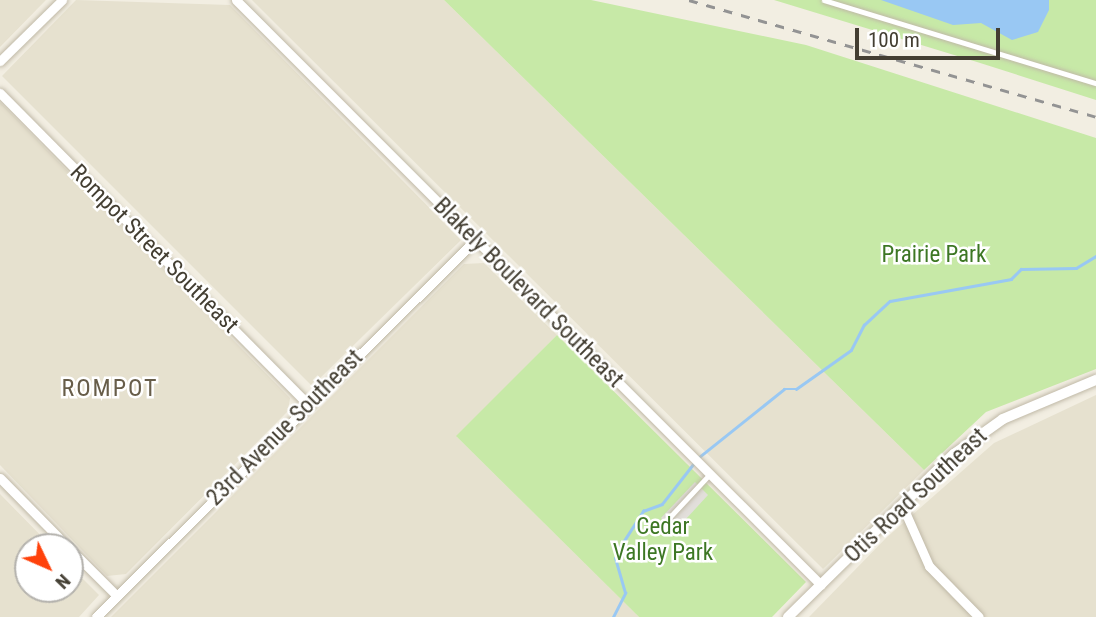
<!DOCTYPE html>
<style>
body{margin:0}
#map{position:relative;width:1096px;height:617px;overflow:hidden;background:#f2eee2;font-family:"Roboto Condensed",sans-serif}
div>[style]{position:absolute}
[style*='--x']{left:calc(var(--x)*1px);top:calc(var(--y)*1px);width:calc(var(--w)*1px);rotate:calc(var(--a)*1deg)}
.residential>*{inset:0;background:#e6e1cf}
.green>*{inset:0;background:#c7e9a7}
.parking>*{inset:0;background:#e2dfdb}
.water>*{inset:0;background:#99c8f3}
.stream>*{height:2.5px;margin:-1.25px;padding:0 1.25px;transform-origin:1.25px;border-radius:1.25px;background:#99c8f3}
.roads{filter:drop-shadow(0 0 2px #c0b9a7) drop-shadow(0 0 2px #c0b9a7)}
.service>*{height:4.5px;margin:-2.25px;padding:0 2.25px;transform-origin:2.25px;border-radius:2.25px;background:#fff}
.minor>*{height:9px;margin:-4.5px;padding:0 4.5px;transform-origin:4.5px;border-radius:4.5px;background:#fff}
.tertiary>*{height:10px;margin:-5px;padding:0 5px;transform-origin:5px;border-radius:5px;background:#fff}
.rail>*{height:2.5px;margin-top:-1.25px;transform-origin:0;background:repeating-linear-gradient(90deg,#939393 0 9px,transparent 0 18px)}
span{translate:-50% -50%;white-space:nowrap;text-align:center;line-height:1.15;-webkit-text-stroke:5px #fff;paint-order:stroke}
.street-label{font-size:23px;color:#433e32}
.park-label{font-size:23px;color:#3d7724}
.neighbourhood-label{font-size:24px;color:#675d49;letter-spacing:2px}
.north{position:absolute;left:14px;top:533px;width:70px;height:70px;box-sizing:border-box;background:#fff;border:2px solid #b4b2ad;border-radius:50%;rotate:134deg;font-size:19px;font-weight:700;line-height:28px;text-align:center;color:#433e32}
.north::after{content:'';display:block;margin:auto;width:24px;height:32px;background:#ff420b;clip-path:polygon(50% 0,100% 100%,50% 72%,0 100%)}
.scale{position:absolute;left:855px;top:28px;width:145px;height:32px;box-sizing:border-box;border:4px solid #433e32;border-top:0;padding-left:9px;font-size:21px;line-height:24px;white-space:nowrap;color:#433e32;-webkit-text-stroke:5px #fff;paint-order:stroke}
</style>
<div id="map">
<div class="residential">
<i style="clip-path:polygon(0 0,46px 0,0 47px)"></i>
<i style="clip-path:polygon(76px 0,230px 5px,461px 240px,312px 386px,2px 76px)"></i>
<i style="clip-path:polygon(252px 0,444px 0,924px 470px,823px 569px)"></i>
<i style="clip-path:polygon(0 102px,290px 398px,288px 411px,126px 574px,107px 576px,0 465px)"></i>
<i style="clip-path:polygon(484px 263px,557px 335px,457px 437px,639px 617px,111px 617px,464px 264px)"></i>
<i style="clip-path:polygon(1096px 395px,1096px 617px,809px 617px,886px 538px,994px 443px)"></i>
<i style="clip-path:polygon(0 494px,52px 547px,28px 547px,28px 589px,70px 589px,70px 566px,99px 595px,79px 617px,0 617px)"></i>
</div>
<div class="green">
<i style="clip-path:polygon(444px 0,591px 0,806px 45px,1096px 138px,1096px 369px,986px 412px,924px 470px)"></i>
<i style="clip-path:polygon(774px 0,1096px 0,1096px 100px,977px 62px)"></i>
<i style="clip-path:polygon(557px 335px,806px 582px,772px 617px,639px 617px,456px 436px)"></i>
</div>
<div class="parking">
<i style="clip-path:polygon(695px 482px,708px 495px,675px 531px,661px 518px)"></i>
</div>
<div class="water">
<i style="clip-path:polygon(881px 0,1049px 0,1049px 10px,1038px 32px,1012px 40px,981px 23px,953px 25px)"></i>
</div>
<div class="stream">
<i style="--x:698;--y:458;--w:110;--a:-38.7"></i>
<i style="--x:784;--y:389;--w:12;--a:0"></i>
<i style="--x:796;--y:389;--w:67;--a:-35.3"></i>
<i style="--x:851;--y:350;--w:28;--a:-63"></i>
<i style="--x:864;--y:325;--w:35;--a:-43"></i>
<i style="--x:890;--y:301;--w:123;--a:-10.3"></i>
<i style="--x:1011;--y:279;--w:14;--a:-45"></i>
<i style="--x:1021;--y:269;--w:55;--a:-1"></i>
<i style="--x:1076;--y:268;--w:23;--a:-31"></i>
<i style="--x:620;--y:547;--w:43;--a:-57.4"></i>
<i style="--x:643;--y:511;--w:20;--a:-20"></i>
<i style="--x:662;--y:504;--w:52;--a:-52"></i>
<i style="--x:613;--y:617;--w:27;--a:-63"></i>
<i style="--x:625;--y:593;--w:36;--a:-106"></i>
</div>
<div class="roads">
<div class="service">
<i style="--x:824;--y:0;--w:284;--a:17"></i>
<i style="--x:669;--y:518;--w:59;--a:-47.1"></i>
</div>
<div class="minor">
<i style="--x:236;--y:0;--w:827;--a:45"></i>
<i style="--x:0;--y:61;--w:87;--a:-44.5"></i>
<i style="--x:0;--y:93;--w:438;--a:45.3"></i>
<i style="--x:0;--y:478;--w:97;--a:45.4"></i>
<i style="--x:902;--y:505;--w:67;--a:66.1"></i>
<i style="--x:929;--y:566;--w:71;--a:45.6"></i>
<i style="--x:70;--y:549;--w:66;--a:45"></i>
<i style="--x:96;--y:617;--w:535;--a:-44.85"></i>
</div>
<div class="tertiary">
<i style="--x:788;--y:617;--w:233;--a:-44.5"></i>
<i style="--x:954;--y:454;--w:60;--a:-35.5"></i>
<i style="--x:1003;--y:419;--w:101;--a:-22.8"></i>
</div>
</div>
<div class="rail">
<i style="--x:689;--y:0;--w:423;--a:16"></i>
</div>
<div class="street-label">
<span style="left:154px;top:249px;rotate:45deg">Rompot Street Southeast</span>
<span style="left:528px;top:293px;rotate:45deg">Blakely Boulevard Southeast</span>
<span style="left:285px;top:428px;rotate:-45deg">23rd Avenue Southeast</span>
<span style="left:916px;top:496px;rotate:-43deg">Otis Road Southeast</span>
</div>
<div class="park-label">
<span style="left:934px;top:255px">Prairie Park</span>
<span style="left:663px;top:540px">Cedar<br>Valley Park</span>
</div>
<div class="neighbourhood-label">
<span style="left:110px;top:389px">ROMPOT</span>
</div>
<div class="north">N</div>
<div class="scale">100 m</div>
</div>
